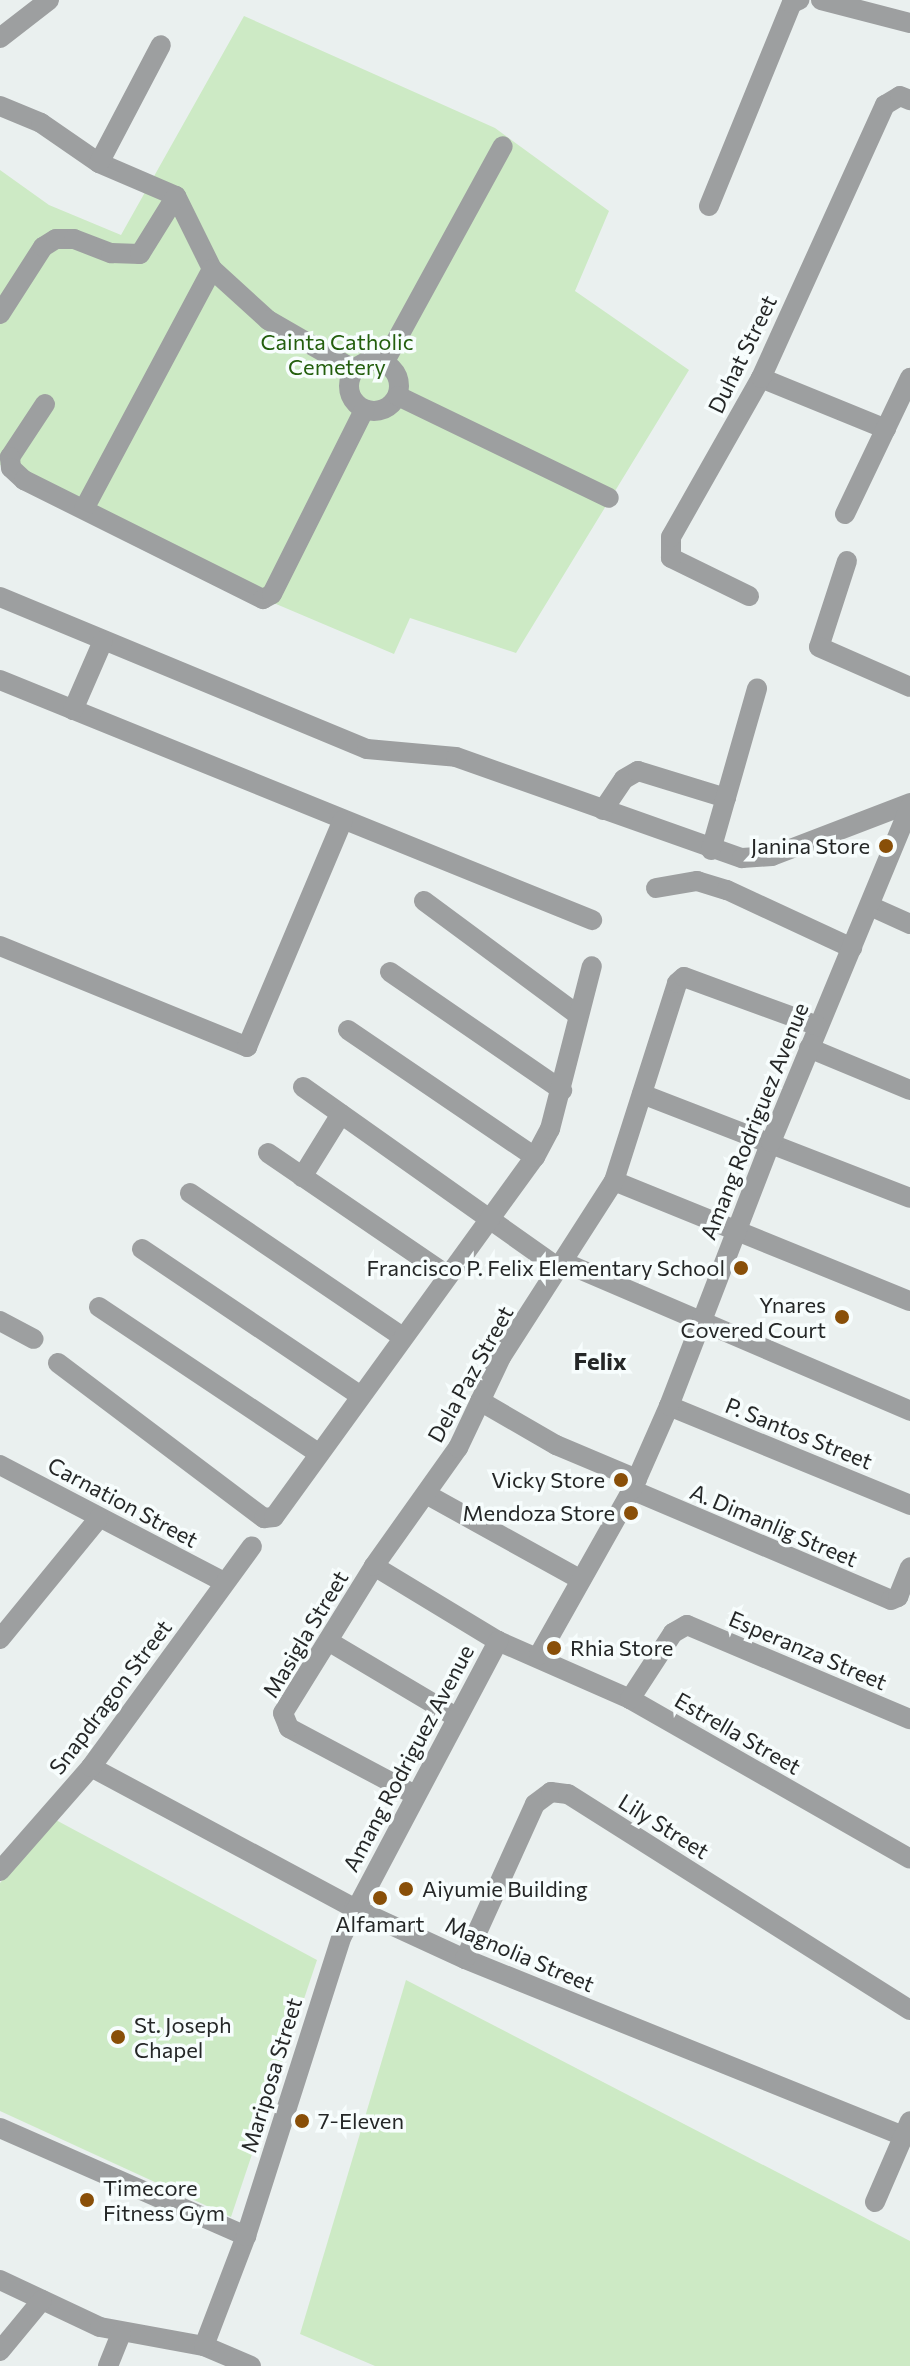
<!DOCTYPE html>
<style>
body{margin:0}
#map{position:relative;width:910px;height:2366px;overflow:hidden;background:#eaf0ef;font-family:Commissioner,sans-serif}
div>[style]{position:absolute}
[style*='--x']{left:calc(var(--x)*1px);top:calc(var(--y)*1px);width:calc(var(--w)*1px);rotate:calc(var(--a)*1deg)}
.green>*{inset:0;background:#cdeac5}
.minor>*{height:20px;margin:-10px;padding:0 10px;transform-origin:10px;border-radius:10px;background:#9d9fa0}
.minor>.ring{margin:-10px;padding:0;box-sizing:content-box;background:none;border:20px solid #9d9fa0;border-radius:50%}
.dots>*{width:22px;height:22px;translate:-50% -50%;box-sizing:border-box;border:4px solid #f7fdfd;border-radius:50%}
span{translate:-50% -50%;white-space:nowrap;text-align:center;line-height:1.15;-webkit-text-stroke:7px #f7fdfd;paint-order:stroke}
.park-label{font-size:22px;color:#235e0d}
.street-label{font-size:22px;color:#252727}
.poi-label{font-size:22px;color:#252727}
.right{translate:-100% -50%;text-align:right}
.left{translate:0 -50%;text-align:left}
.neighbourhood-label{font-size:24px;color:#252727;font-weight:700}
</style>
<div id="map">
<div class="green">
<i style="clip-path:polygon(244px 16px,495px 128px,609px 211px,575px 291px,689px 370px,516px 653px,410px 618px,394px 654px,269px 601px,0 465px,0 170px,49px 205px,121px 235px)"></i>
<i style="clip-path:polygon(54px 1819px,317px 1960px,231px 2217px,0 2111px,0 1883px)"></i>
<i style="clip-path:polygon(406px 1980px,910px 2241px,910px 2366px,375px 2366px,300px 2334px)"></i>
</div>
<div class="minor">
<i style="--x:821;--y:0;--w:92;--a:14.5"></i>
<i style="--x:0;--y:38;--w:62;--a:-37.8"></i>
<i style="--x:0;--y:106;--w:44;--a:22.5"></i>
<i style="--x:41;--y:123;--w:70;--a:34.6"></i>
<i style="--x:99;--y:163;--w:84;--a:23.2"></i>
<i style="--x:176;--y:196;--w:81;--a:63.7"></i>
<i style="--x:212;--y:269;--w:76;--a:42.3"></i>
<i style="--x:268;--y:320;--w:100;--a:29.9"></i>
<i style="--x:99;--y:163;--w:133;--a:-62.3"></i>
<i style="--x:709;--y:206;--w:219;--a:-67.8"></i>
<i style="--x:792;--y:3;--w:8;--a:-23"></i>
<i style="--x:0;--y:314;--w:80;--a:-57.3"></i>
<i style="--x:43;--y:247;--w:15;--a:-32"></i>
<i style="--x:56;--y:239;--w:18;--a:0"></i>
<i style="--x:74;--y:239;--w:40;--a:21"></i>
<i style="--x:111;--y:253;--w:29;--a:2"></i>
<i style="--x:140;--y:254;--w:68;--a:-58.2"></i>
<i class="ring" style="left:349px;top:361px;width:30px;height:30px"></i>
<i style="--x:384;--y:363;--w:247;--a:-61.3"></i>
<i style="--x:761;--y:378;--w:135;--a:22.2"></i>
<i style="--x:398;--y:396;--w:234;--a:25.8"></i>
<i style="--x:45;--y:404;--w:64;--a:123.4"></i>
<i style="--x:10;--y:457;--w:11;--a:85"></i>
<i style="--x:11;--y:468;--w:18;--a:43"></i>
<i style="--x:24;--y:480;--w:267;--a:26.5"></i>
<i style="--x:263;--y:599;--w:10;--a:-29"></i>
<i style="--x:272;--y:594;--w:206;--a:-63.4"></i>
<i style="--x:84;--y:509;--w:272;--a:-61.9"></i>
<i style="--x:845;--y:514;--w:151;--a:-64.5"></i>
<i style="--x:847;--y:561;--w:90;--a:108"></i>
<i style="--x:819;--y:647;--w:99;--a:23.7"></i>
<i style="--x:749;--y:596;--w:87;--a:-154"></i>
<i style="--x:671;--y:558;--w:21;--a:-90"></i>
<i style="--x:671;--y:537;--w:183;--a:-60.5"></i>
<i style="--x:761;--y:378;--w:300;--a:-65.6"></i>
<i style="--x:885;--y:105;--w:17;--a:-31"></i>
<i style="--x:900;--y:96;--w:11;--a:22"></i>
<i style="--x:0;--y:597;--w:397;--a:22.5"></i>
<i style="--x:367;--y:749;--w:89;--a:5.1"></i>
<i style="--x:456;--y:757;--w:303;--a:19.5"></i>
<i style="--x:742;--y:858;--w:30;--a:-4"></i>
<i style="--x:772;--y:856;--w:148;--a:-21"></i>
<i style="--x:0;--y:680;--w:639;--a:22.07"></i>
<i style="--x:73;--y:710;--w:75;--a:-66.5"></i>
<i style="--x:603;--y:810;--w:37;--a:-56"></i>
<i style="--x:624;--y:779;--w:16;--a:-30"></i>
<i style="--x:638;--y:771;--w:92;--a:17.1"></i>
<i style="--x:711;--y:850;--w:168;--a:-74.1"></i>
<i style="--x:656;--y:888;--w:42;--a:-9.7"></i>
<i style="--x:697;--y:881;--w:31;--a:17"></i>
<i style="--x:727;--y:890;--w:138;--a:24.9"></i>
<i style="--x:424;--y:901;--w:192;--a:36.5"></i>
<i style="--x:870;--y:906;--w:44;--a:24.2"></i>
<i style="--x:0;--y:946;--w:267;--a:22.2"></i>
<i style="--x:247;--y:1047;--w:246;--a:-67.1"></i>
<i style="--x:390;--y:972;--w:209;--a:34.5"></i>
<i style="--x:348;--y:1030;--w:226;--a:34.2"></i>
<i style="--x:809;--y:1048;--w:109;--a:22.6"></i>
<i style="--x:303;--y:1087;--w:314;--a:35.3"></i>
<i style="--x:642;--y:1094;--w:287;--a:21.2"></i>
<i style="--x:268;--y:1153;--w:217;--a:34.3"></i>
<i style="--x:302;--y:1177;--w:74;--a:-58.2"></i>
<i style="--x:614;--y:1181;--w:319;--a:22.1"></i>
<i style="--x:190;--y:1193;--w:255;--a:34.1"></i>
<i style="--x:142;--y:1249;--w:262;--a:33.9"></i>
<i style="--x:563;--y:1262;--w:378;--a:23.2"></i>
<i style="--x:99;--y:1307;--w:263;--a:33.7"></i>
<i style="--x:0;--y:1321;--w:38;--a:28"></i>
<i style="--x:58;--y:1363;--w:258;--a:37"></i>
<i style="--x:264;--y:1518;--w:10;--a:-6"></i>
<i style="--x:274;--y:1517;--w:445;--a:-54.1"></i>
<i style="--x:535;--y:1157;--w:32;--a:-62"></i>
<i style="--x:550;--y:1129;--w:168;--a:-75.6"></i>
<i style="--x:480;--y:1401;--w:88;--a:30.1"></i>
<i style="--x:556;--y:1445;--w:88;--a:22.8"></i>
<i style="--x:669;--y:1406;--w:261;--a:22.3"></i>
<i style="--x:0;--y:1465;--w:253;--a:27.6"></i>
<i style="--x:632;--y:1490;--w:281;--a:23"></i>
<i style="--x:891;--y:1600;--w:8;--a:-23"></i>
<i style="--x:898;--y:1597;--w:32;--a:-68"></i>
<i style="--x:426;--y:1494;--w:177;--a:29"></i>
<i style="--x:374;--y:1566;--w:145;--a:31.2"></i>
<i style="--x:498;--y:1641;--w:144;--a:23.7"></i>
<i style="--x:630;--y:1699;--w:322;--a:29.7"></i>
<i style="--x:0;--y:1639;--w:156;--a:-50.7"></i>
<i style="--x:328;--y:1641;--w:149;--a:30.7"></i>
<i style="--x:539;--y:1655;--w:189;--a:-60.6"></i>
<i style="--x:632;--y:1490;--w:92;--a:-66.2"></i>
<i style="--x:669;--y:1406;--w:283;--a:-68.9"></i>
<i style="--x:771;--y:1142;--w:363;--a:-67.5"></i>
<i style="--x:630;--y:1699;--w:79;--a:-56.9"></i>
<i style="--x:673;--y:1633;--w:16;--a:-30"></i>
<i style="--x:687;--y:1625;--w:242;--a:22.9"></i>
<i style="--x:91;--y:1767;--w:298;--a:28.2"></i>
<i style="--x:354;--y:1908;--w:122;--a:24.7"></i>
<i style="--x:465;--y:1959;--w:470;--a:22"></i>
<i style="--x:415;--y:1795;--w:143;--a:-152"></i>
<i style="--x:289;--y:1728;--w:16;--a:-112"></i>
<i style="--x:283;--y:1713;--w:173;--a:-58.2"></i>
<i style="--x:374;--y:1566;--w:145;--a:-54.6"></i>
<i style="--x:458;--y:1448;--w:101;--a:-64.7"></i>
<i style="--x:501;--y:1357;--w:209;--a:-57.3"></i>
<i style="--x:614;--y:1181;--w:208;--a:-72.3"></i>
<i style="--x:677;--y:983;--w:9;--a:-41"></i>
<i style="--x:684;--y:977;--w:143;--a:20.1"></i>
<i style="--x:0;--y:1871;--w:138;--a:-48.8"></i>
<i style="--x:91;--y:1767;--w:273;--a:-53.9"></i>
<i style="--x:465;--y:1959;--w:170;--a:-65.7"></i>
<i style="--x:535;--y:1804;--w:20;--a:-37"></i>
<i style="--x:551;--y:1792;--w:17;--a:7"></i>
<i style="--x:568;--y:1794;--w:404;--a:32.3"></i>
<i style="--x:0;--y:2128;--w:269;--a:23.7"></i>
<i style="--x:875;--y:2202;--w:88;--a:-66.6"></i>
<i style="--x:0;--y:2280;--w:110;--a:25.2"></i>
<i style="--x:100;--y:2327;--w:106;--a:10.4"></i>
<i style="--x:204;--y:2346;--w:51;--a:23.1"></i>
<i style="--x:204;--y:2346;--w:118;--a:-69.1"></i>
<i style="--x:246;--y:2236;--w:315;--a:-72.3"></i>
<i style="--x:342;--y:1936;--w:334;--a:-62.1"></i>
<i style="--x:0;--y:2351;--w:66;--a:-50.5"></i>
<i style="--x:108;--y:2366;--w:35;--a:-68"></i>
</div>
<div class="dots">
<i style="left:886px;top:846px;background:#894f08"></i>
<i style="left:741px;top:1268px;background:#894f08"></i>
<i style="left:842px;top:1317px;background:#894f08"></i>
<i style="left:621px;top:1480px;background:#894f08"></i>
<i style="left:631px;top:1513px;background:#894f08"></i>
<i style="left:554px;top:1648px;background:#894f08"></i>
<i style="left:406px;top:1889px;background:#894f08"></i>
<i style="left:380px;top:1898px;background:#894f08"></i>
<i style="left:118px;top:2037px;background:#894f08"></i>
<i style="left:302px;top:2121px;background:#894f08"></i>
<i style="left:87px;top:2200px;background:#894f08"></i>
</div>
<div class="park-label">
<span style="left:337px;top:354px">Cainta Catholic<br>Cemetery</span>
</div>
<div class="street-label">
<span style="left:742px;top:354px;rotate:-64deg">Duhat Street</span>
<span style="left:754px;top:1121px;rotate:-68deg">Amang Rodriguez Avenue</span>
<span style="left:470px;top:1374px;rotate:-61deg">Dela Paz Street</span>
<span style="left:799px;top:1433px;rotate:22deg">P. Santos Street</span>
<span style="left:123px;top:1502px;rotate:28deg">Carnation Street</span>
<span style="left:774px;top:1525px;rotate:23deg">A. Dimanlig Street</span>
<span style="left:305px;top:1634px;rotate:-59deg">Masigla Street</span>
<span style="left:808px;top:1650px;rotate:23deg">Esperanza Street</span>
<span style="left:110px;top:1697px;rotate:-53deg">Snapdragon Street</span>
<span style="left:738px;top:1733px;rotate:30deg">Estrella Street</span>
<span style="left:408px;top:1758px;rotate:-62deg">Amang Rodriguez Avenue</span>
<span style="left:664px;top:1826px;rotate:32deg">Lily Street</span>
<span style="left:520px;top:1954px;rotate:23deg">Magnolia Street</span>
<span style="left:271px;top:2075px;rotate:-73deg">Mariposa Street</span>
</div>
<div class="poi-label">
<span class="right" style="left:870px;top:846px">Janina Store</span>
<span class="right" style="left:725px;top:1268px">Francisco P. Felix Elementary School</span>
<span class="right" style="left:826px;top:1317px">Ynares<br>Covered Court</span>
<span class="right" style="left:605px;top:1480px">Vicky Store</span>
<span class="right" style="left:615px;top:1513px">Mendoza Store</span>
<span class="left" style="left:570px;top:1648px">Rhia Store</span>
<span class="left" style="left:422px;top:1889px">Aiyumie Building</span>
<span style="left:380px;top:1924px">Alfamart</span>
<span class="left" style="left:134px;top:2037px">St. Joseph<br>Chapel</span>
<span class="left" style="left:318px;top:2121px">7-Eleven</span>
<span class="left" style="left:103px;top:2200px">Timecore<br>Fitness Gym</span>
</div>
<div class="neighbourhood-label">
<span style="left:600px;top:1361px">Felix</span>
</div>
</div>
